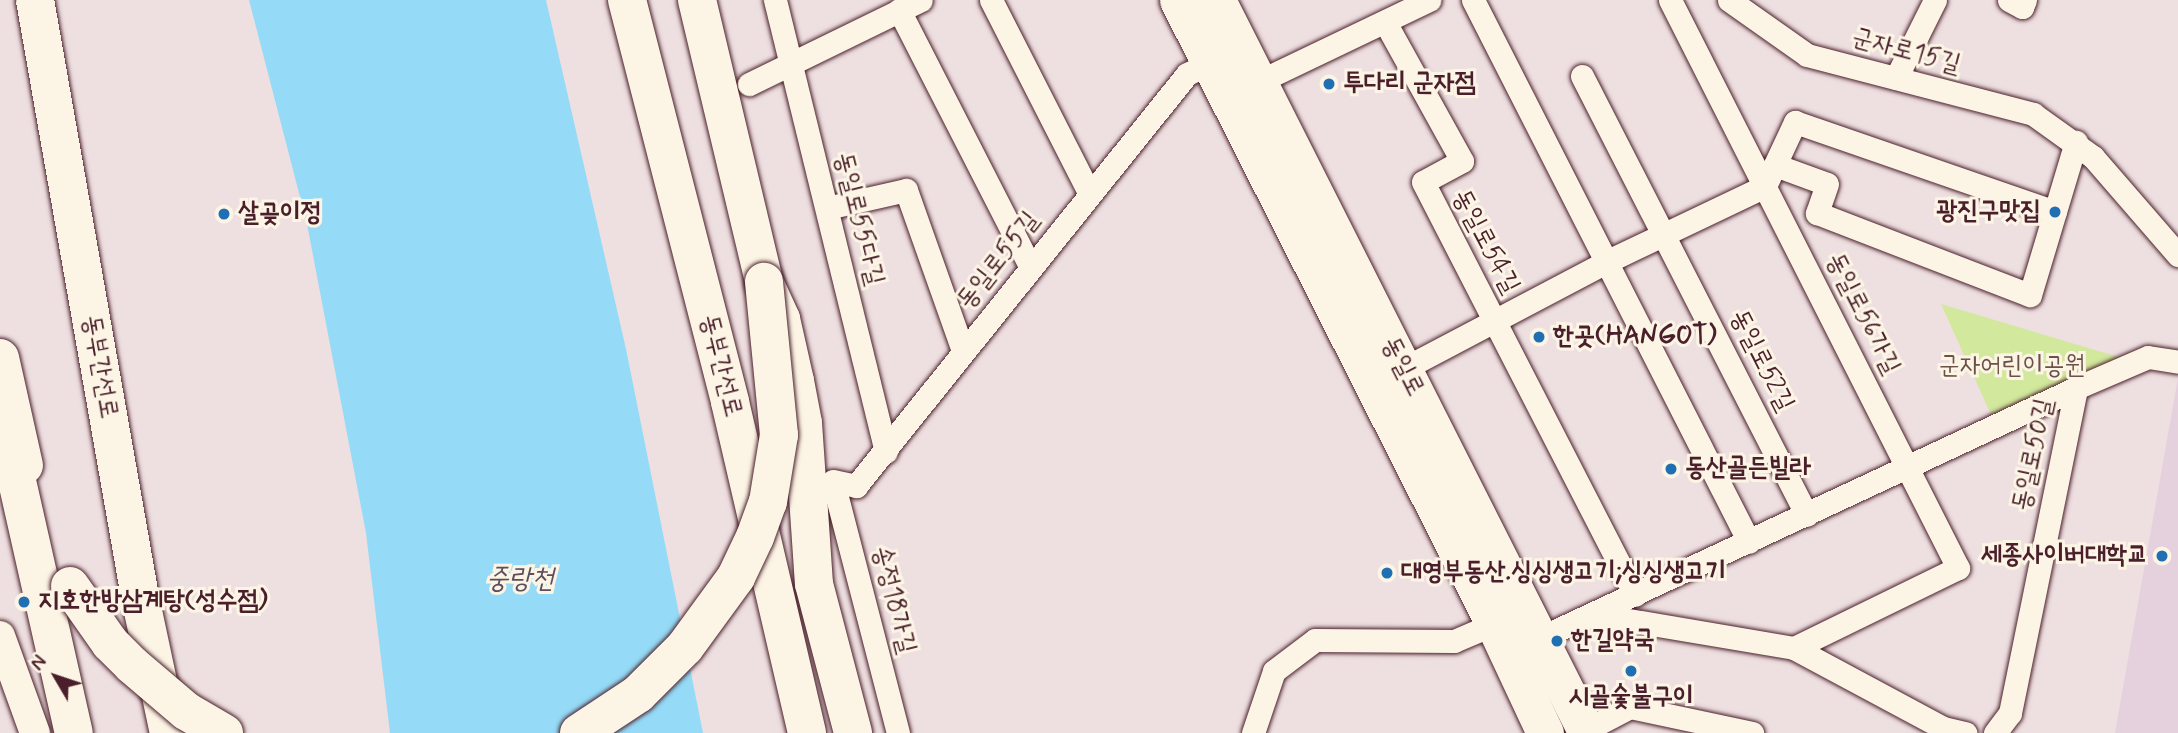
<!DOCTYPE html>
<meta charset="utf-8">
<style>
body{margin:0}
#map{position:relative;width:2178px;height:733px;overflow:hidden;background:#eedfe0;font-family:Mynerve,"Poor Story",sans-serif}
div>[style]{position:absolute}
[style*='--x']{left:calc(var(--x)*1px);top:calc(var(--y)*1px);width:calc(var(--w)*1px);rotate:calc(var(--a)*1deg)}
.built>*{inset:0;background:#e5d0dd}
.green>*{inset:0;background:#d2e89d}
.water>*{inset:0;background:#95dbf7}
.roads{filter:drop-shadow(0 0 2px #4a1f2b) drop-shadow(0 0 2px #4a1f2b)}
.minor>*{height:23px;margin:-11.5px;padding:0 11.5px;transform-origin:11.5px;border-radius:11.5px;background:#fcf5e5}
.tertiary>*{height:30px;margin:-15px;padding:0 15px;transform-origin:15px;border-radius:15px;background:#fcf5e5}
.primary>*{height:37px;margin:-18.5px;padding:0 18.5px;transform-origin:18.5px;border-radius:18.5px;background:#fcf5e5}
.trunk>*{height:38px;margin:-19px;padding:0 19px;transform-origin:19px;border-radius:19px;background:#fcf5e5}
.bridges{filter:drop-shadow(0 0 2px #4a1f2b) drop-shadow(0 0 2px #4a1f2b)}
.trunk-bridge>*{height:38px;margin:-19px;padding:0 19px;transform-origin:19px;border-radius:19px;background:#fcf5e5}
.dots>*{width:19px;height:19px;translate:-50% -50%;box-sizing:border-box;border:4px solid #fcf5e5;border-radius:50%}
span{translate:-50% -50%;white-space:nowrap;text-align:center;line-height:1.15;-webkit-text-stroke:6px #fcf5e5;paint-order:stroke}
.street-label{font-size:26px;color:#4a1f2b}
.poi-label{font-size:26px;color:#4a1f2b;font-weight:700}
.left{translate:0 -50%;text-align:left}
.right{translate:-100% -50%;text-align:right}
.park-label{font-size:26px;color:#6c5148}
.water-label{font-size:28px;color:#5d4e5e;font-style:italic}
.north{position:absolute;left:21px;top:642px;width:70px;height:70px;-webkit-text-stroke:5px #fcf5e5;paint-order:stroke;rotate:309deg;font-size:19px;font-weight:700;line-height:28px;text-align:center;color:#4a1f2b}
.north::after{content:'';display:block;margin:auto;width:24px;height:32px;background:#4a1f2b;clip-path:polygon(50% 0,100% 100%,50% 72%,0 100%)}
</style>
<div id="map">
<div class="built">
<i style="clip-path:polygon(2178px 378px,2178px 733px,2115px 733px)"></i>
</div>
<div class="green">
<i style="clip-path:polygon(1941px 304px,2125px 359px,1993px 419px)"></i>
</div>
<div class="water">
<i style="clip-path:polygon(249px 0,546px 0,626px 349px,703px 733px,390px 733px,366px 533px,307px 224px)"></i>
</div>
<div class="roads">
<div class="minor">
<i style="--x:775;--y:0;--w:465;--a:76.2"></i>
<i style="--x:991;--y:0;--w:216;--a:63"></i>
<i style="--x:1473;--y:0;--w:608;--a:63.01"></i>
<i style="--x:1670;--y:0;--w:637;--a:63.11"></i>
<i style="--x:1958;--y:568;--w:182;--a:154"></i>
<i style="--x:1729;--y:0;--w:95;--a:35.2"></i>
<i style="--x:1807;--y:55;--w:234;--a:14.6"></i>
<i style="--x:2033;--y:114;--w:74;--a:35.6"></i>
<i style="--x:2093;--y:157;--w:130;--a:49.1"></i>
<i style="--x:2009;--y:0;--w:15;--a:28"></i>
<i style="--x:2022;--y:7;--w:8;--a:-67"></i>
<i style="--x:899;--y:10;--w:288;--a:62.9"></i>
<i style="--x:1385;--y:22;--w:159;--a:61"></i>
<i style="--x:1462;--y:161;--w:44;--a:151.7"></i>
<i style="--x:1423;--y:182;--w:464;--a:62.8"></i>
<i style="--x:1582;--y:76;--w:493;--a:62.9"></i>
<i style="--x:1896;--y:78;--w:87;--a:-63.4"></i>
<i style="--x:1258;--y:82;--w:190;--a:-25.6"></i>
<i style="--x:749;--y:84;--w:191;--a:-26"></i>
<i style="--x:1775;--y:165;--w:55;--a:20.1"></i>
<i style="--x:1827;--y:184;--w:31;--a:109"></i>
<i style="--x:1817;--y:213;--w:228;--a:21.1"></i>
<i style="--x:2030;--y:295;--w:160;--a:-73.3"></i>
<i style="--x:827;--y:208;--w:81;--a:-12.8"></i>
<i style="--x:906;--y:190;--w:171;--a:70.5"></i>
<i style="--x:1403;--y:369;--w:232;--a:-27.8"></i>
<i style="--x:1608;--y:261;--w:174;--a:-25.5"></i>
<i style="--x:1765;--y:186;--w:71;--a:-64.9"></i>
<i style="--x:1795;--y:122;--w:275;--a:19.1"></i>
<i style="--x:1593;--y:614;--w:204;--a:9.6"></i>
<i style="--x:1794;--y:648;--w:169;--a:28.2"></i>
<i style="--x:1943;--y:728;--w:23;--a:13"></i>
<i style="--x:1586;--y:730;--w:50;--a:-27.6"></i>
<i style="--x:1630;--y:707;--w:125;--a:12"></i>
<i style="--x:898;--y:733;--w:260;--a:-104.5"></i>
<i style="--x:833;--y:481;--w:24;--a:12"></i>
<i style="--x:856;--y:486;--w:528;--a:-51.22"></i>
<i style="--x:1187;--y:74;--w:25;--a:-26"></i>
<i style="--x:1253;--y:733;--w:65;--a:-71.3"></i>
<i style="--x:1274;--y:671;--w:51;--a:-37.1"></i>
<i style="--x:1315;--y:640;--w:139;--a:0.4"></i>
<i style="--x:1454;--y:641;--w:43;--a:-23"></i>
<i style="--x:1494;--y:624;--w:50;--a:15.2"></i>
<i style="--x:1542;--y:637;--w:589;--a:-25"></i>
<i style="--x:2076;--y:388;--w:78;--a:-23.3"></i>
<i style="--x:2148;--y:357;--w:30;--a:9"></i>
<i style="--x:1995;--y:733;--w:25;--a:-53"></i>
<i style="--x:2010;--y:713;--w:332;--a:-78.5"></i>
</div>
<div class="tertiary">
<i style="--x:0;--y:636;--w:103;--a:70.2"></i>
</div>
<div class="primary">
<i style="--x:1178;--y:0;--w:699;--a:63.14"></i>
<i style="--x:1494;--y:624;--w:120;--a:64.9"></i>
<i style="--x:1217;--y:0;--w:821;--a:63.22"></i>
</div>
<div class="trunk">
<i style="--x:35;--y:0;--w:606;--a:80.02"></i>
<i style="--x:140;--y:597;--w:139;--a:78"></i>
<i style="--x:627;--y:0;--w:415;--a:75.6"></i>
<i style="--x:730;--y:402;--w:340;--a:76.9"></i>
<i style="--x:697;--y:0;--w:290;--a:76.6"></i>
<i style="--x:764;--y:282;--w:41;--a:65.3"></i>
<i style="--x:781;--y:319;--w:64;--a:77.3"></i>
<i style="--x:795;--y:381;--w:43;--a:79.2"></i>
<i style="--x:803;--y:423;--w:161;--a:86.1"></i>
<i style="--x:814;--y:584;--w:154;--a:75.3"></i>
<i style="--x:0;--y:358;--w:110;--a:77.4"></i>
<i style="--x:16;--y:440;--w:41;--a:88.6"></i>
<i style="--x:17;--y:481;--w:258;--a:77.3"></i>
</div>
</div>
<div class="bridges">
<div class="trunk-bridge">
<i style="--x:70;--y:586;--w:70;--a:54.9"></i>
<i style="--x:110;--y:643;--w:31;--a:45"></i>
<i style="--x:132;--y:665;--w:71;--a:40.4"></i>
<i style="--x:186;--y:711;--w:44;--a:30.1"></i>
<i style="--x:579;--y:733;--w:71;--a:-33.5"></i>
<i style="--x:638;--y:694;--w:66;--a:-45"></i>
<i style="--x:685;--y:647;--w:87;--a:-53.9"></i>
<i style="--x:736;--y:577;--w:44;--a:-64.6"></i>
<i style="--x:755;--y:537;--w:37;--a:-70"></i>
<i style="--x:768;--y:502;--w:68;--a:-80.7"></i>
<i style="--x:779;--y:435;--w:154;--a:-95.6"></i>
</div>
</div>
<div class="dots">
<i style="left:1329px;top:84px;background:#1f6fb2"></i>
<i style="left:2055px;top:212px;background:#1f6fb2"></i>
<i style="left:224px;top:214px;background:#1f6fb2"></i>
<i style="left:1539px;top:337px;background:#1f6fb2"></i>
<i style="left:1671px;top:469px;background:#1f6fb2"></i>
<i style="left:2162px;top:556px;background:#1f6fb2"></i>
<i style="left:1387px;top:573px;background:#1f6fb2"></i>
<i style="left:24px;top:602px;background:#1f6fb2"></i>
<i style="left:1557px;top:641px;background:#1f6fb2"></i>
<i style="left:1631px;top:671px;background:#1f6fb2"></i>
</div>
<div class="street-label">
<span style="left:1906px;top:52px;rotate:15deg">군자로15길</span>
<span style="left:858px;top:219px;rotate:76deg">동일로55다길</span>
<span style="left:1485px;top:242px;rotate:62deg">동일로54길</span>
<span style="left:999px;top:261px;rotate:-52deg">동일로55길</span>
<span style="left:1862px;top:314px;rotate:63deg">동일로56가길</span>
<span style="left:1761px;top:361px;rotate:63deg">동일로52길</span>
<span style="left:720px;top:366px;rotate:76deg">동부간선로</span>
<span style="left:99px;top:367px;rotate:80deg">동부간선로</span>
<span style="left:1402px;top:367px;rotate:63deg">동일로</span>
<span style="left:2034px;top:455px;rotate:-78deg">동일로50길</span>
<span style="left:893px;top:600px;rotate:76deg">송정18가길</span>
</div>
<div class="poi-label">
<span class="left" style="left:1343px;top:84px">투다리 군자점</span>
<span class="right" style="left:2041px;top:212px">광진구맛집</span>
<span class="left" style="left:238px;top:214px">살곶이정</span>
<span class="left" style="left:1553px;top:337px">한곳(HANGOT)</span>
<span class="left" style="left:1685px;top:469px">동산골든빌라</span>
<span class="right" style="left:2148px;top:556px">세종사이버대학교</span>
<span class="left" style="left:1401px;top:573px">대영부동산.싱싱생고기;싱싱생고기</span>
<span class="left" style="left:38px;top:602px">지호한방삼계탕(성수점)</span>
<span class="left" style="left:1571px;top:641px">한길약국</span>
<span style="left:1631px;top:698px">시골숯불구이</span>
</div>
<div class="park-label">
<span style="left:2012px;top:367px">군자어린이공원</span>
</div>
<div class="water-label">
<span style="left:520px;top:580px">중랑천</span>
</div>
<div class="north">N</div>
</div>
